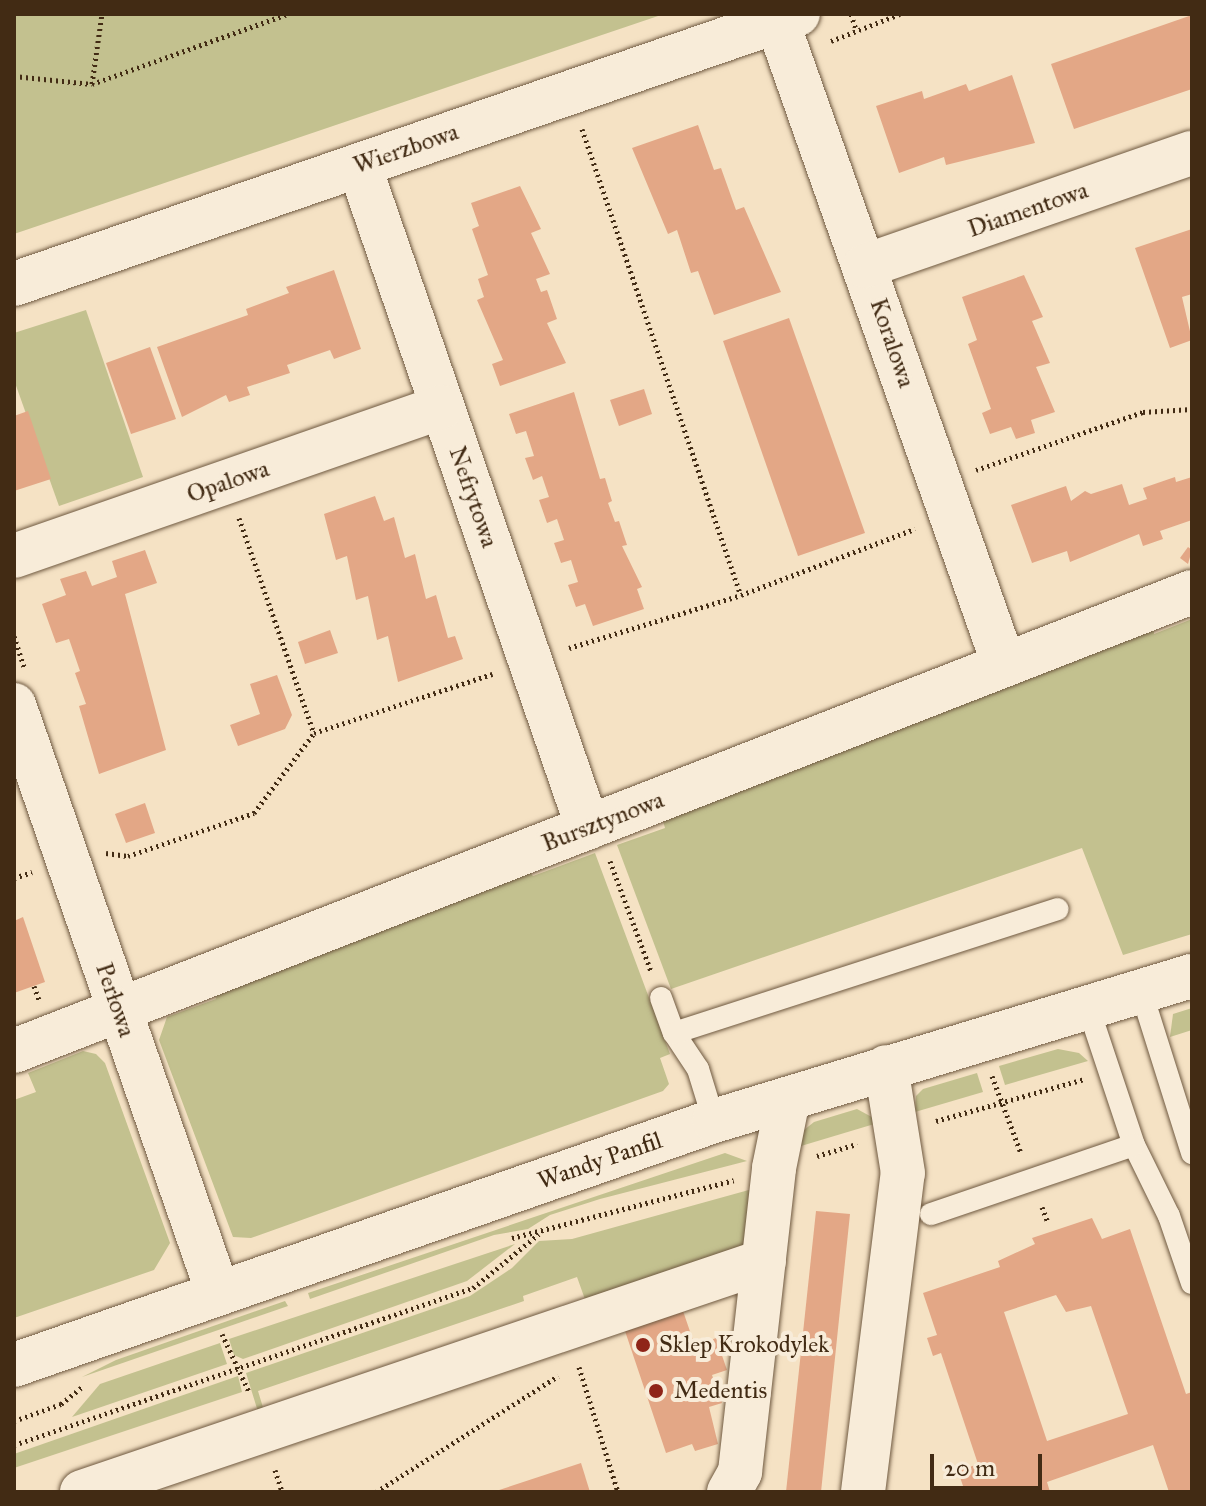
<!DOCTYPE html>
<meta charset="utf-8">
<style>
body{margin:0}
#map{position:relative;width:1206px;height:1506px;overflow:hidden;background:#f5e2c4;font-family:"IM FELL Great Primer",serif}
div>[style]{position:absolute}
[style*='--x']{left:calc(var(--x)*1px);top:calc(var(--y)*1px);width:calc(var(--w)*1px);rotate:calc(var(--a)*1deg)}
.green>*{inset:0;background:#c3c18f}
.building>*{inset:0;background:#e3a786}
.path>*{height:5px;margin-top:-2.5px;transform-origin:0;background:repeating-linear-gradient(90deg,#422b14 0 2px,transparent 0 6px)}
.roads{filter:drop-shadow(0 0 2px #6f5940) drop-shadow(0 0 2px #6f5940)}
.lane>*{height:22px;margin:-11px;padding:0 11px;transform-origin:11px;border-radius:11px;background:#f8ecd9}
.street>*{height:44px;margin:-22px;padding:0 22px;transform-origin:22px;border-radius:22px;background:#f8ecd9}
.secondary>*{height:44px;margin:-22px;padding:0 22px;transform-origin:22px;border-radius:22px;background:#f8ecd9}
.dots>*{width:22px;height:22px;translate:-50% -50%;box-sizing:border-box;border:4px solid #f8ecd9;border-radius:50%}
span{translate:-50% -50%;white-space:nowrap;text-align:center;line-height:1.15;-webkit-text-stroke:8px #f8ecd9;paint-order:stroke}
.street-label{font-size:24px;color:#422b14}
.poi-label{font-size:24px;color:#422b14}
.left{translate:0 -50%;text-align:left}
.frame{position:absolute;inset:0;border:16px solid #422b14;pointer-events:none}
.scale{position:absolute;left:930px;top:1454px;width:112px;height:36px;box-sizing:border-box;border:4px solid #422b14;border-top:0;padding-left:10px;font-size:24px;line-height:28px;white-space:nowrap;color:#422b14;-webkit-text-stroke:6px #f8ecd9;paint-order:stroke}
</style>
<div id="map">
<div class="green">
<i style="clip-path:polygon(14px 14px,664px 14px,14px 234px)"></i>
<i style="clip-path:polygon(86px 310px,143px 477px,59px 506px,14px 380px,14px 333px)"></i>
<i style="clip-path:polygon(1192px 619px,1192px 934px,1123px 955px,1082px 848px,671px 989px,617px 845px,665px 828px,662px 817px,1154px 625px,1154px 634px)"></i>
<i style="clip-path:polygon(595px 853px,670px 1054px,660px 1058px,669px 1084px,663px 1091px,251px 1238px,233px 1237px,159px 1040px,167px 1017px,216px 999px,214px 991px,528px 870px,533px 876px)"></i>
<i style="clip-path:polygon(1192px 1008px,1192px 1030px,1170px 1037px,1173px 1014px)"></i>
<i style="clip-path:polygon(1058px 1049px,1079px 1053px,1088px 1061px,1005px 1085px,999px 1066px)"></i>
<i style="clip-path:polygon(83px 1051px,96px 1054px,105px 1063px,170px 1243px,154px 1270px,14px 1318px,14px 1100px,36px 1092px,28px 1073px)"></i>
<i style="clip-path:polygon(977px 1073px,983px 1092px,915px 1112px,916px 1096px,923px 1089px)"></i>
<i style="clip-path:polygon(857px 1109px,881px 1122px,801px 1146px,804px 1130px,814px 1122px)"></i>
<i style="clip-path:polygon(725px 1153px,747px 1161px,600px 1199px,550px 1215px,528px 1229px,494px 1235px,310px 1299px,308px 1293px)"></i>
<i style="clip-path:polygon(756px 1188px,752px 1235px,736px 1255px,587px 1305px,577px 1277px,523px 1296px,524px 1301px,258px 1391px,265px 1414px,259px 1415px,246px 1373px,470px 1296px,512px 1268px,539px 1241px,572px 1239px)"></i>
<i style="clip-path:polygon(515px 1244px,467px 1281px,243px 1359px,234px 1355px,229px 1339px)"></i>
<i style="clip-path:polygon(285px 1301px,288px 1306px,82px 1377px,116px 1360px)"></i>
<i style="clip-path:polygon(220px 1343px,227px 1364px,72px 1417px,100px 1384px)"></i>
<i style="clip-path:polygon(238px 1376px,242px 1392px,14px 1468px,14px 1454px)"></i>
</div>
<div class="building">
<i style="clip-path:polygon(1192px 15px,1192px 89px,1074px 129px,1051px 64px)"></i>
<i style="clip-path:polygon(1012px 75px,1035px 143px,946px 165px,944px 157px,899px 173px,876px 106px,922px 91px,924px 99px,966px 84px,969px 91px)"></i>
<i style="clip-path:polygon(698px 125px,714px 170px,721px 168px,736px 210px,744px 207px,781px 292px,714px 315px,698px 271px,691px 273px,677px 230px,668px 234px,632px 148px)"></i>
<i style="clip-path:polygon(520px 186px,541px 229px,531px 233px,550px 274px,536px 279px,541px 292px,547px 290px,557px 319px,547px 323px,566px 363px,500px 386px,492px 364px,503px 360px,477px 300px,484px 297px,478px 279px,488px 275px,472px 229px,479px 226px,471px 203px)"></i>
<i style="clip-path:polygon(1192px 229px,1192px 294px,1182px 297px,1192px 340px,1170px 348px,1135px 248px)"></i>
<i style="clip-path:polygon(334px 270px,361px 349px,334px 359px,330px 350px,287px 365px,290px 373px,247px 387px,250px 395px,229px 402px,226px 395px,182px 417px,157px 347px,248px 315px,246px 309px,289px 293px,286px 287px)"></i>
<i style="clip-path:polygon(1024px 275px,1043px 317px,1032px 321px,1050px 363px,1036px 367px,1055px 412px,1031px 420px,1035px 433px,1016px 439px,1011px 427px,990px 434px,982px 413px,991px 409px,968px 344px,977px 340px,962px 297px)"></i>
<i style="clip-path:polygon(789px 318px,865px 533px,798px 556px,723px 341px)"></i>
<i style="clip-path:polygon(150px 347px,176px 419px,131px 434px,106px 363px)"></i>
<i style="clip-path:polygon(644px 389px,652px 414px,619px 426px,610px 400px)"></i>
<i style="clip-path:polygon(574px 392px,600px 479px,605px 478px,612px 501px,608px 503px,615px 522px,619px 521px,627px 545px,622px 546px,642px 587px,637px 589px,644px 609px,593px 626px,585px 604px,576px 607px,568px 585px,578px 582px,571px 560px,561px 563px,554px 543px,564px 540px,557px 519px,547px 523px,539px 500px,549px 497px,542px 476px,533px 480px,525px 458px,534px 456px,526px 431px,516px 434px,509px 414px)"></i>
<i style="clip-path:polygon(28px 411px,51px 479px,14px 491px,14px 416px)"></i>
<i style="clip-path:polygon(1175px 477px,1176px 482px,1192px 477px,1192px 520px,1160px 531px,1163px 539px,1143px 546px,1139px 534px,1070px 562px,1067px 551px,1032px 563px,1011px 505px,1066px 486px,1071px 501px,1085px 491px,1091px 494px,1122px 484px,1129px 505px,1147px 499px,1143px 488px)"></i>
<i style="clip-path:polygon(375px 496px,384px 521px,394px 517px,405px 558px,415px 554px,426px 599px,436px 595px,448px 638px,455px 636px,463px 659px,398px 682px,388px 636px,377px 640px,368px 596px,356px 600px,347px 556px,336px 560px,324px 514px)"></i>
<i style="clip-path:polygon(1188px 547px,1192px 550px,1188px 564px,1180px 558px)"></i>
<i style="clip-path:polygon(145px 550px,157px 583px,125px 594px,166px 750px,99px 774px,79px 706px,86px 704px,75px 673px,80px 671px,69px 639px,56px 643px,42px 604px,66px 595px,60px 579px,86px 571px,92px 586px,117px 577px,112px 561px)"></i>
<i style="clip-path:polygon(330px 630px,338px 653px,305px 664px,298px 642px)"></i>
<i style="clip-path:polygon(277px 675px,292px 715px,285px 729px,238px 746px,230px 725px,260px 714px,250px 684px)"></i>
<i style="clip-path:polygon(145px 803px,155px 833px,126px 843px,115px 814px)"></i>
<i style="clip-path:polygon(23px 917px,45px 982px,14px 993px,14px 921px)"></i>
<i style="clip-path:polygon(816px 1211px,850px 1214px,821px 1492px,786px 1492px)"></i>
<i style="clip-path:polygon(evenodd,1092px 1218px,1102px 1239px,1130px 1229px,1186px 1394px,1192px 1392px,1192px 1492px,1169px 1492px,1153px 1445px,1047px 1482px,1050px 1492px,964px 1489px,958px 1471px,978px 1464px,941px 1353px,933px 1356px,927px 1338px,937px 1335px,923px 1293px,1000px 1267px,998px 1261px,1035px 1244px,1032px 1238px,1092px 1218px,1056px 1295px,1066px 1312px,1091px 1306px,1128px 1414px,1047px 1441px,1004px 1312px,1056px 1295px)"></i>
<i style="clip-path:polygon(683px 1311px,695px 1346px,716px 1338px,727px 1370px,712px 1375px,722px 1403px,709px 1407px,718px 1444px,695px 1451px,692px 1444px,666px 1453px,625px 1331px)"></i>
<i style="clip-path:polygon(581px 1463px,590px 1492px,496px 1492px,496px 1491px)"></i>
</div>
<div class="path">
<i style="--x:851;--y:14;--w:16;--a:72"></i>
<i style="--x:831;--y:41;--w:74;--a:-21.4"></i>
<i style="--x:14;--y:76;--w:78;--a:5.9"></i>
<i style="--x:92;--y:84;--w:208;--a:-19.7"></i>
<i style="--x:92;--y:84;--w:71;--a:-81.9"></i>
<i style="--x:582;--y:129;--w:492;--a:71.2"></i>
<i style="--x:976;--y:470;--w:177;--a:-19.2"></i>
<i style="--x:1143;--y:412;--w:49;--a:-3.5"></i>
<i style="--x:239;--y:518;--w:228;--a:70.8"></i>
<i style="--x:14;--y:636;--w:35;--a:72"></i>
<i style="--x:569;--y:648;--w:180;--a:-17.1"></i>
<i style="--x:741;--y:595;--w:186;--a:-20.8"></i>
<i style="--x:106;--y:853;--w:22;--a:8"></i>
<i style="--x:128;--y:856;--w:133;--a:-18.8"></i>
<i style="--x:254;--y:813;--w:100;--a:-53.1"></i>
<i style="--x:314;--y:733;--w:188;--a:-18.3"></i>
<i style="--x:610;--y:861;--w:117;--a:69.6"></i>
<i style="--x:14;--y:878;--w:19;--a:-18"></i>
<i style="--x:34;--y:986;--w:15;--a:70"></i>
<i style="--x:992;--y:1076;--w:82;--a:69.4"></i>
<i style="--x:936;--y:1121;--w:154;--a:-15.8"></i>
<i style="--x:817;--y:1156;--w:42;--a:-16.7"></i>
<i style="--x:1042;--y:1207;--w:17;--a:69"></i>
<i style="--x:512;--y:1238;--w:229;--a:-14.6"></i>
<i style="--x:222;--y:1334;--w:64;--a:65"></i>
<i style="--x:579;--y:1367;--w:131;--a:72.7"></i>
<i style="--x:14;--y:1421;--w:50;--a:-19.9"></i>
<i style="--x:61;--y:1404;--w:28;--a:-39"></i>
<i style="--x:14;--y:1445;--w:485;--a:-18.9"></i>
<i style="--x:473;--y:1288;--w:85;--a:-39.3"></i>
<i style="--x:275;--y:1470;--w:23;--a:72"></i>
<i style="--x:376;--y:1492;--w:216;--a:-32.5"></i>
</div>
<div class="roads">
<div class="lane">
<i style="--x:1141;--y:991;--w:170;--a:72.5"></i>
<i style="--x:661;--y:998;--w:37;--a:70"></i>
<i style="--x:674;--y:1033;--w:43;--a:56.3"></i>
<i style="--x:698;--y:1069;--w:54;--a:72.9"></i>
<i style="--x:1088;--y:1007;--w:145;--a:71.6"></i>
<i style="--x:1134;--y:1145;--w:79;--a:63.8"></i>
<i style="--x:1169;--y:1216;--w:71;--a:71.1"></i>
<i style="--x:674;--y:1033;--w:403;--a:-17.9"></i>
<i style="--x:931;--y:1214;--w:214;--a:-18.8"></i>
</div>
<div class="street">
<i style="--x:777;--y:21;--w:683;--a:70.58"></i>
<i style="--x:359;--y:165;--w:701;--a:70.95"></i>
<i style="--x:865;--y:266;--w:346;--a:-19.1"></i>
<i style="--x:14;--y:284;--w:829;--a:-19"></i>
<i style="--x:14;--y:556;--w:453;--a:-19.2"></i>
<i style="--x:14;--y:705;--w:622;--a:70.87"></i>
<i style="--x:14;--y:1051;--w:1264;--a:-21.29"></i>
<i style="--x:82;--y:1492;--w:720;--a:-18.71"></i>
<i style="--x:729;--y:1492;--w:23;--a:-61"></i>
<i style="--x:740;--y:1472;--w:306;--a:-83.6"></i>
<i style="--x:774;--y:1168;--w:70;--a:-78.5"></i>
<i style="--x:863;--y:1492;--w:321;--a:-82.9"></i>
<i style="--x:903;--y:1173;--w:107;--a:-99.1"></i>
</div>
<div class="secondary">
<i style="--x:14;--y:1365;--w:741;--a:-19.22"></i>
<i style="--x:714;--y:1121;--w:500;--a:-16.9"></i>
</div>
</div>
<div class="dots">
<i style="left:643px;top:1345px;background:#8f2418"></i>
<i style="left:656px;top:1391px;background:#8f2418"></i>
</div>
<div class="street-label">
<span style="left:406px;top:149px;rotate:-19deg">Wierzbowa</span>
<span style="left:1028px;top:210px;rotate:-19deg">Diamentowa</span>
<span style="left:892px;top:343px;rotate:71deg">Koralowa</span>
<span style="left:228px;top:482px;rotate:-19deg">Opalowa</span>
<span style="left:473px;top:497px;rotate:71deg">Nefrytowa</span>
<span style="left:603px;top:822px;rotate:-21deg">Bursztynowa</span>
<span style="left:115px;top:1000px;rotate:71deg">Perłowa</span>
<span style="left:600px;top:1161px;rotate:-19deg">Wandy Panfil</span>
</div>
<div class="poi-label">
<span class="left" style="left:659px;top:1345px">Sklep Krokodylek</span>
<span class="left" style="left:674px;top:1391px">Medentis</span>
</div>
<div class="frame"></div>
<div class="scale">20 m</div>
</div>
